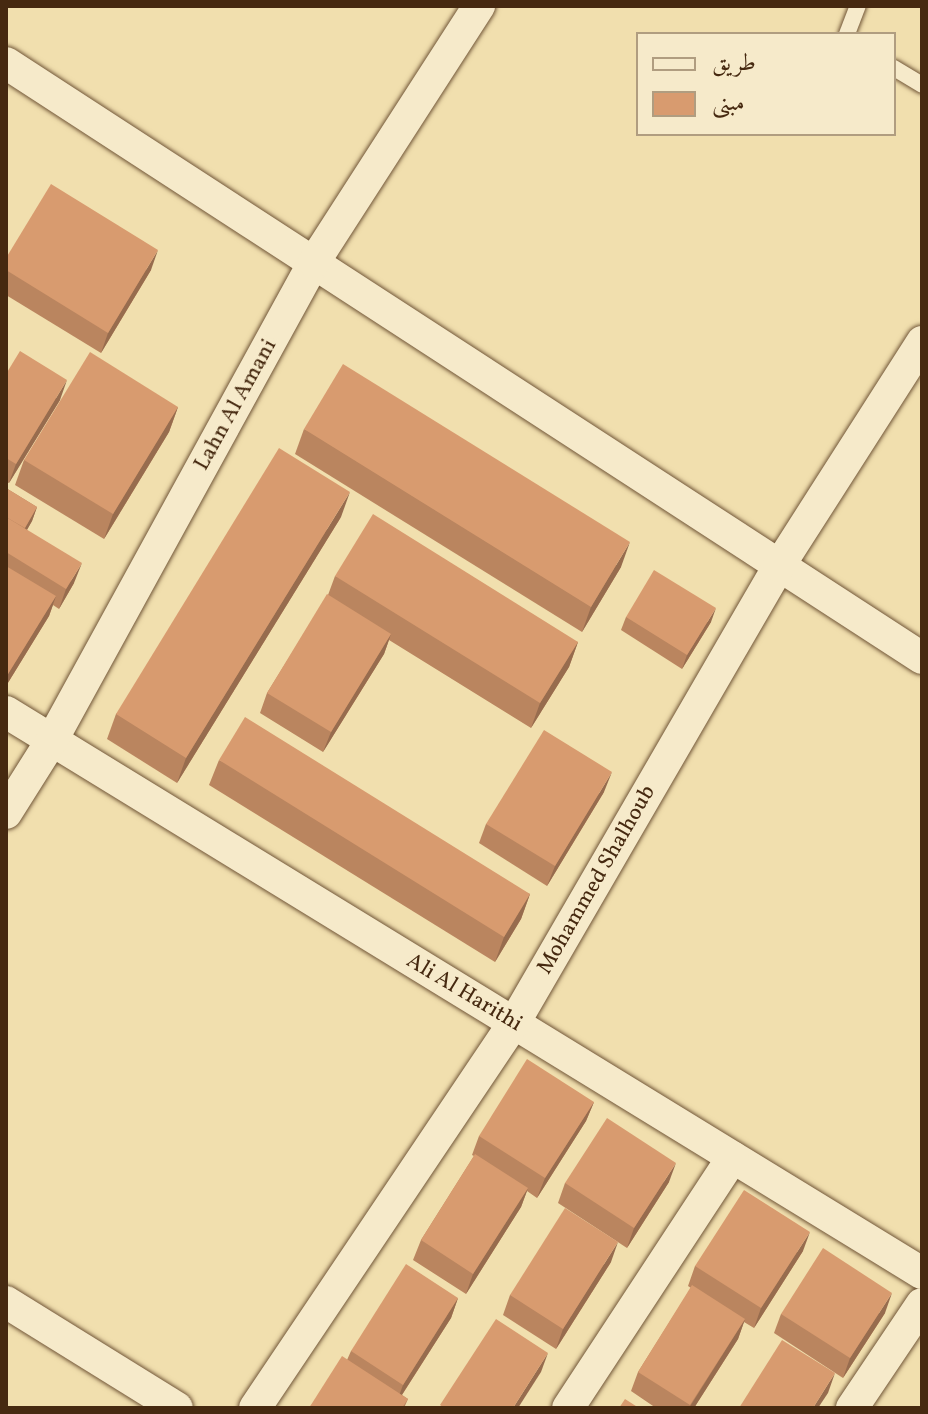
<!DOCTYPE html>
<meta charset="utf-8">
<style>
body{margin:0}
#map{position:relative;width:928px;height:1414px;overflow:hidden;background:#f1dfae;font-family:Vollkorn,Amiri,serif}
div>[style]{position:absolute}
[style*='--x']{left:calc(var(--x)*1px);top:calc(var(--y)*1px);width:calc(var(--w)*1px);rotate:calc(var(--a)*1deg)}
.roads{filter:drop-shadow(0 0 2px #715638) drop-shadow(0 0 2px #715638)}
.lane>*{height:16px;margin:-8px;padding:0 8px;transform-origin:8px;border-radius:8px;background:#f6eaca}
.street>*{height:32px;margin:-16px;padding:0 16px;transform-origin:16px;border-radius:16px;background:#f6eaca}
.wall>*{inset:0;background:#ba855f}
.shaded-wall>*{inset:0;background:#976c4e}
.building>*{inset:0;background:#d89b6f}
span{translate:-50% -50%;white-space:nowrap;text-align:center;line-height:1.15;-webkit-text-stroke:8px #f6eaca;paint-order:stroke}
.street-label{font-size:22px;color:#462910}
.frame{position:absolute;inset:0;border:8px solid #462910;pointer-events:none}
.legend{position:absolute;left:636px;top:32px;width:260px;height:104px;box-sizing:border-box;background:#f6eaca;border:2px solid #b09d80;margin:0;padding:10px 14px;list-style:none;font-size:24px;color:#462910}
.legend li{display:flex;align-items:center;gap:16px;height:40px}
.legend b{width:40px;border:2px solid #b09d80}
</style>
<div id="map">
<div class="roads">
<div class="lane">
<i style="--x:847;--y:34;--w:30;--a:-69"></i>
<i style="--x:894;--y:68;--w:33;--a:31"></i>
</div>
<div class="street">
<i style="--x:6;--y:63;--w:1092;--a:33.01"></i>
<i style="--x:6;--y:712;--w:1074;--a:31.49"></i>
<i style="--x:6;--y:813;--w:86;--a:-57.8"></i>
<i style="--x:52;--y:740;--w:545;--a:-61.27"></i>
<i style="--x:314;--y:262;--w:305;--a:-57.2"></i>
<i style="--x:6;--y:1302;--w:201;--a:31.8"></i>
<i style="--x:255;--y:1408;--w:464;--a:-56.1"></i>
<i style="--x:514;--y:1023;--w:528;--a:-59.89"></i>
<i style="--x:779;--y:566;--w:266;--a:-57.4"></i>
<i style="--x:568;--y:1408;--w:300;--a:-56.7"></i>
<i style="--x:852;--y:1408;--w:125;--a:-56.1"></i>
</div>
</div>
<div class="wall">
<i style="clip-path:polygon(6px 258px,151px 270px,101px 353px,6px 295px)"></i>
<i style="clip-path:polygon(6px 374px,60px 400px,9px 483px,6px 482px)"></i>
<i style="clip-path:polygon(178px 407px,169px 432px,104px 539px,15px 485px,24px 460px)"></i>
<i style="clip-path:polygon(304px 429px,621px 567px,582px 632px,295px 454px)"></i>
<i style="clip-path:polygon(6px 488px,37px 507px,32px 521px,27px 530px,74px 583px,59px 609px,53px 605px,49px 616px,6px 686px)"></i>
<i style="clip-path:polygon(341px 517px,177px 783px,107px 739px,116px 714px)"></i>
<i style="clip-path:polygon(335px 576px,578px 642px,569px 667px,531px 728px,389px 640px,384px 654px,323px 752px,260px 713px,267px 693px,328px 595px)"></i>
<i style="clip-path:polygon(626px 617px,711px 622px,682px 669px,621px 630px)"></i>
<i style="clip-path:polygon(219px 760px,530px 894px,521px 919px,495px 962px,209px 785px)"></i>
<i style="clip-path:polygon(604px 792px,547px 886px,479px 843px,486px 824px)"></i>
<i style="clip-path:polygon(594px 1102px,586px 1121px,537px 1198px,527px 1191px,521px 1207px,466px 1294px,413px 1260px,421px 1240px,474px 1156px,472px 1155px,479px 1136px)"></i>
<i style="clip-path:polygon(669px 1182px,627px 1248px,558px 1203px,565px 1183px)"></i>
<i style="clip-path:polygon(803px 1251px,754px 1328px,744px 1322px,738px 1339px,694px 1408px,656px 1408px,631px 1391px,638px 1372px,691px 1288px,688px 1286px,695px 1266px)"></i>
<i style="clip-path:polygon(611px 1262px,556px 1349px,503px 1315px,510px 1295px)"></i>
<i style="clip-path:polygon(458px 1298px,451px 1318px,402px 1395px,408px 1399px,404px 1408px,309px 1408px,347px 1360px,351px 1351px)"></i>
<i style="clip-path:polygon(885px 1313px,843px 1378px,774px 1333px,781px 1314px)"></i>
</div>
<div class="shaded-wall">
<i style="clip-path:polygon(158px 250px,151px 270px,101px 353px,108px 333px)"></i>
<i style="clip-path:polygon(67px 380px,60px 400px,9px 483px,16px 464px)"></i>
<i style="clip-path:polygon(178px 407px,169px 432px,104px 539px,113px 514px)"></i>
<i style="clip-path:polygon(350px 492px,341px 517px,177px 783px,186px 758px)"></i>
<i style="clip-path:polygon(37px 507px,32px 521px,18px 545px,23px 531px)"></i>
<i style="clip-path:polygon(630px 542px,621px 567px,582px 632px,591px 607px)"></i>
<i style="clip-path:polygon(82px 563px,74px 583px,59px 609px,66px 589px)"></i>
<i style="clip-path:polygon(56px 596px,49px 616px,6px 686px,6px 681px,8px 674px)"></i>
<i style="clip-path:polygon(716px 608px,711px 622px,682px 669px,687px 655px)"></i>
<i style="clip-path:polygon(391px 634px,384px 654px,323px 752px,331px 732px)"></i>
<i style="clip-path:polygon(578px 642px,569px 667px,531px 728px,540px 703px)"></i>
<i style="clip-path:polygon(612px 772px,604px 792px,547px 886px,555px 866px)"></i>
<i style="clip-path:polygon(530px 894px,521px 919px,495px 962px,504px 937px)"></i>
<i style="clip-path:polygon(594px 1102px,586px 1121px,537px 1198px,545px 1178px)"></i>
<i style="clip-path:polygon(676px 1163px,669px 1182px,627px 1248px,634px 1228px)"></i>
<i style="clip-path:polygon(528px 1188px,521px 1207px,466px 1294px,473px 1274px)"></i>
<i style="clip-path:polygon(810px 1232px,803px 1251px,754px 1328px,761px 1308px)"></i>
<i style="clip-path:polygon(618px 1242px,611px 1262px,556px 1349px,563px 1329px)"></i>
<i style="clip-path:polygon(892px 1293px,885px 1313px,843px 1378px,850px 1358px)"></i>
<i style="clip-path:polygon(458px 1298px,451px 1318px,396px 1404px,403px 1385px)"></i>
<i style="clip-path:polygon(745px 1319px,738px 1339px,694px 1408px,689px 1408px)"></i>
<i style="clip-path:polygon(548px 1353px,541px 1372px,518px 1408px,513px 1408px)"></i>
<i style="clip-path:polygon(835px 1373px,828px 1393px,818px 1408px,813px 1408px)"></i>
</div>
<div class="building">
<i style="clip-path:polygon(51px 184px,158px 250px,108px 333px,6px 270px,6px 258px)"></i>
<i style="clip-path:polygon(20px 351px,67px 380px,16px 464px,6px 458px,6px 374px)"></i>
<i style="clip-path:polygon(90px 352px,178px 407px,113px 514px,24px 460px)"></i>
<i style="clip-path:polygon(343px 364px,630px 542px,591px 607px,304px 429px)"></i>
<i style="clip-path:polygon(279px 448px,350px 492px,186px 758px,116px 714px)"></i>
<i style="clip-path:polygon(6px 488px,37px 507px,25px 528px,6px 517px)"></i>
<i style="clip-path:polygon(373px 514px,578px 642px,540px 703px,335px 576px)"></i>
<i style="clip-path:polygon(6px 517px,82px 563px,66px 589px,6px 552px)"></i>
<i style="clip-path:polygon(6px 566px,56px 596px,8px 674px,6px 672px)"></i>
<i style="clip-path:polygon(654px 570px,716px 608px,687px 655px,626px 617px)"></i>
<i style="clip-path:polygon(327px 594px,391px 634px,331px 732px,267px 693px)"></i>
<i style="clip-path:polygon(245px 717px,530px 894px,504px 937px,219px 760px)"></i>
<i style="clip-path:polygon(544px 730px,612px 772px,555px 866px,486px 824px)"></i>
<i style="clip-path:polygon(527px 1059px,594px 1102px,545px 1178px,479px 1136px)"></i>
<i style="clip-path:polygon(607px 1118px,676px 1163px,634px 1228px,565px 1183px)"></i>
<i style="clip-path:polygon(475px 1154px,528px 1188px,473px 1274px,421px 1240px)"></i>
<i style="clip-path:polygon(744px 1190px,810px 1232px,761px 1308px,695px 1266px)"></i>
<i style="clip-path:polygon(565px 1208px,618px 1242px,563px 1329px,510px 1295px)"></i>
<i style="clip-path:polygon(823px 1248px,892px 1293px,850px 1358px,781px 1314px)"></i>
<i style="clip-path:polygon(406px 1264px,458px 1298px,403px 1385px,351px 1351px)"></i>
<i style="clip-path:polygon(692px 1285px,745px 1319px,690px 1405px,638px 1372px)"></i>
<i style="clip-path:polygon(496px 1319px,548px 1353px,513px 1408px,444px 1408px,440px 1405px)"></i>
<i style="clip-path:polygon(782px 1340px,835px 1373px,813px 1408px,739px 1408px)"></i>
<i style="clip-path:polygon(342px 1356px,408px 1399px,402px 1408px,309px 1408px)"></i>
<i style="clip-path:polygon(625px 1399px,639px 1408px,619px 1408px)"></i>
</div>
<div class="street-label">
<span style="left:236px;top:405px;rotate:-61deg">Lahn Al Amani</span>
<span style="left:597px;top:880px;rotate:-60deg">Mohammed Shalhoub</span>
<span style="left:464px;top:993px;rotate:31deg">Ali Al Harithi</span>
</div>
<div class="frame"></div>
<ul class="legend">
<li><b style="height:10px;background:#f6eaca"></b>طريق</li>
<li><b style="height:22px;background:#d89b6f"></b>مبنى</li>
</ul>
</div>
